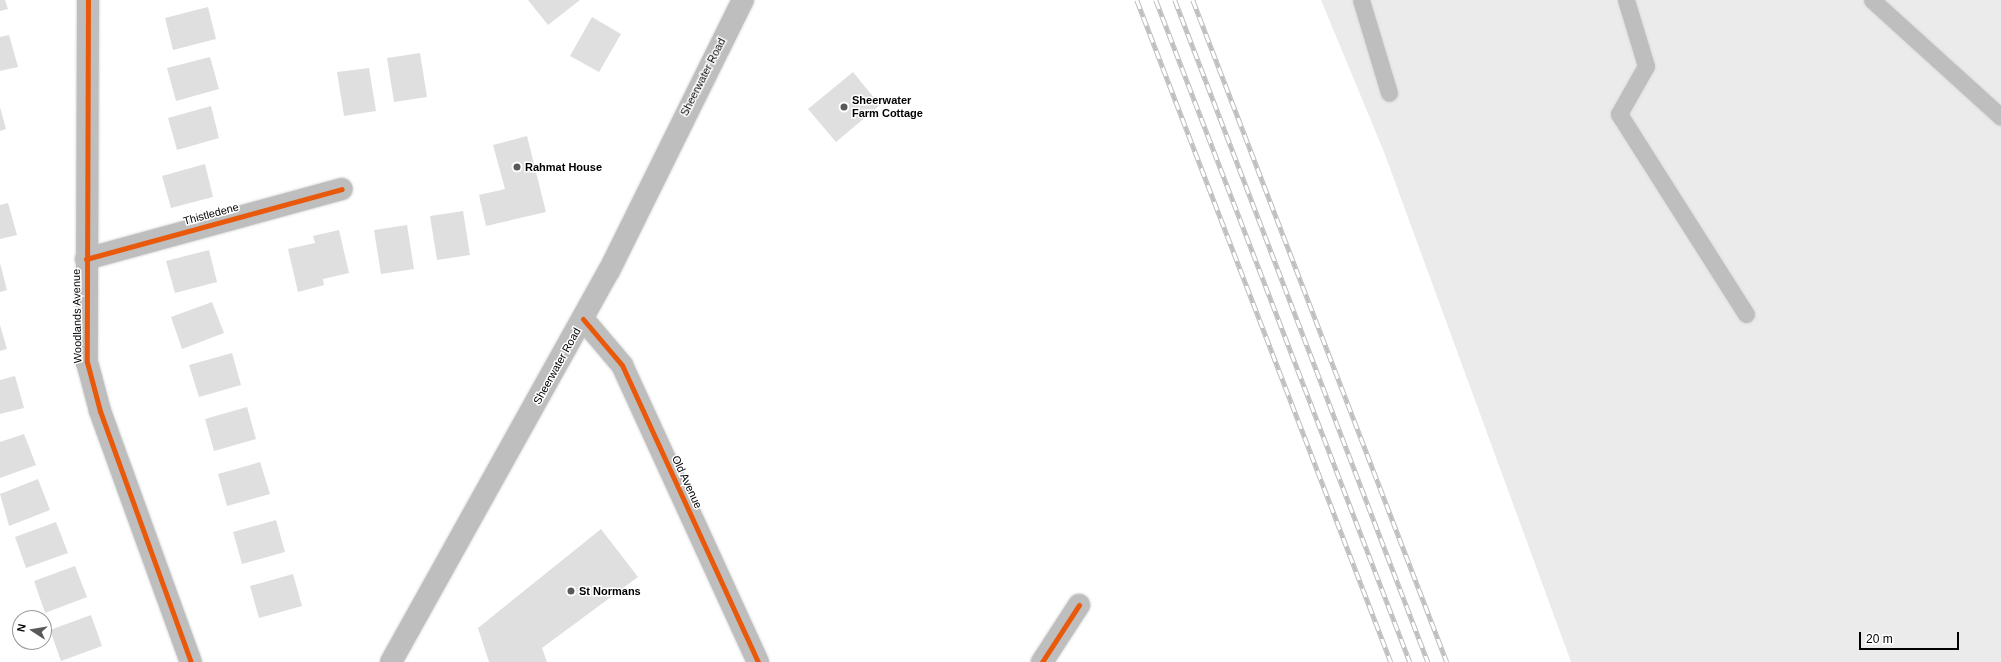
<!DOCTYPE html>
<style>
body{margin:0}
#map{position:relative;width:2001px;height:662px;overflow:hidden;background:#fff;font-family:Arial,sans-serif}
div>[style]{position:absolute}
[style*='--x']{left:calc(var(--x)*1px);top:calc(var(--y)*1px);width:calc(var(--w)*1px);rotate:calc(var(--a)*1deg)}
.green>*{inset:0;background:#ebebeb}
.building>*{inset:0;background:#dfdfdf}
.roads{filter:drop-shadow(0 0 1px #dbdbdb) drop-shadow(0 0 1px #dbdbdb)}
.lane>*{height:17px;margin:-8.5px;padding:0 8.5px;transform-origin:8.5px;border-radius:8.5px;background:#bebebe}
.street>*{height:22px;margin:-11px;padding:0 11px;transform-origin:11px;border-radius:11px;background:#bebebe}
.primary>*{height:22px;margin:-11px;padding:0 11px;transform-origin:11px;border-radius:11px;background:#bebebe}
.rail>*{height:4.5px;margin-top:-2.25px;transform-origin:0;background:repeating-linear-gradient(90deg,#fff 0 9px,#bebebe 0 18px);box-sizing:border-box;border-block:1px solid #bebebe}
.cycleway>*{height:5px;margin:-2.5px;padding:0 2.5px;transform-origin:2.5px;border-radius:2.5px;background:#e8590c}
.dots>*{width:11px;height:11px;translate:-50% -50%;box-sizing:border-box;border:2px solid #fff;border-radius:50%}
span{translate:-50% -50%;white-space:nowrap;text-align:center;line-height:1.15;-webkit-text-stroke:3px #fff;paint-order:stroke}
.street-label{font-size:11px;color:#000}
.poi-label{font-size:11px;color:#000;font-weight:700}
.left{translate:0 -50%;text-align:left}
.north{position:absolute;left:12px;top:610px;width:40px;height:40px;box-sizing:border-box;background:#fff;border:1px solid #999;border-radius:50%;rotate:282deg;font-size:11px;font-weight:700;line-height:16px;text-align:center;color:#000}
.north::after{content:'';display:block;margin:auto;width:14px;height:18px;background:#595959;clip-path:polygon(50% 0,100% 100%,50% 72%,0 100%)}
.scale{position:absolute;left:1859px;top:632px;width:100px;height:18px;box-sizing:border-box;border:2px solid #000;border-top:0;padding-left:5px;font-size:12px;line-height:14px;white-space:nowrap;color:#000;-webkit-text-stroke:3px #fff;paint-order:stroke}
</style>
<div id="map">
<div class="green">
<i style="clip-path:polygon(1321px 0,2001px 0,2001px 662px,1571px 662px,1384px 152px)"></i>
</div>
<div class="building">
<i style="clip-path:polygon(0 0,5px 0,8px 9px,0 11px)"></i>
<i style="clip-path:polygon(528px 0,580px 0,548px 25px)"></i>
<i style="clip-path:polygon(208px 7px,216px 39px,173px 50px,165px 18px)"></i>
<i style="clip-path:polygon(592px 17px,621px 34px,599px 72px,570px 56px)"></i>
<i style="clip-path:polygon(9px 35px,18px 67px,0 71px,0 37px)"></i>
<i style="clip-path:polygon(420px 53px,427px 97px,394px 102px,387px 58px)"></i>
<i style="clip-path:polygon(210px 57px,219px 89px,176px 101px,167px 68px)"></i>
<i style="clip-path:polygon(369px 68px,376px 111px,344px 116px,337px 72px)"></i>
<i style="clip-path:polygon(853px 72px,880px 105px,836px 142px,808px 109px)"></i>
<i style="clip-path:polygon(211px 106px,219px 138px,177px 150px,168px 118px)"></i>
<i style="clip-path:polygon(0 107px,6px 129px,0 131px)"></i>
<i style="clip-path:polygon(527px 136px,546px 212px,486px 226px,479px 195px,505px 189px,493px 145px)"></i>
<i style="clip-path:polygon(205px 164px,213px 197px,171px 208px,162px 176px)"></i>
<i style="clip-path:polygon(8px 203px,17px 235px,0 239px,0 205px)"></i>
<i style="clip-path:polygon(463px 211px,470px 255px,437px 260px,430px 216px)"></i>
<i style="clip-path:polygon(407px 225px,414px 269px,381px 274px,374px 230px)"></i>
<i style="clip-path:polygon(339px 230px,349px 273px,323px 279px,324px 285px,298px 292px,288px 249px,315px 243px,313px 236px)"></i>
<i style="clip-path:polygon(209px 250px,217px 282px,175px 293px,166px 261px)"></i>
<i style="clip-path:polygon(0 263px,7px 290px,0 292px)"></i>
<i style="clip-path:polygon(212px 302px,224px 333px,182px 349px,171px 317px)"></i>
<i style="clip-path:polygon(0 325px,7px 349px,0 351px)"></i>
<i style="clip-path:polygon(232px 353px,241px 385px,199px 397px,189px 365px)"></i>
<i style="clip-path:polygon(15px 376px,24px 408px,0 414px,0 380px)"></i>
<i style="clip-path:polygon(247px 407px,256px 439px,214px 451px,205px 419px)"></i>
<i style="clip-path:polygon(24px 434px,36px 465px,0 478px,0 442px)"></i>
<i style="clip-path:polygon(260px 462px,270px 494px,227px 506px,218px 474px)"></i>
<i style="clip-path:polygon(38px 479px,50px 510px,9px 526px,0 494px)"></i>
<i style="clip-path:polygon(276px 520px,285px 552px,242px 564px,233px 532px)"></i>
<i style="clip-path:polygon(56px 522px,68px 553px,26px 568px,15px 537px)"></i>
<i style="clip-path:polygon(601px 529px,638px 577px,542px 648px,547px 662px,489px 662px,478px 628px)"></i>
<i style="clip-path:polygon(75px 566px,87px 597px,45px 613px,34px 581px)"></i>
<i style="clip-path:polygon(293px 574px,302px 606px,259px 618px,250px 586px)"></i>
<i style="clip-path:polygon(91px 615px,102px 646px,61px 661px,50px 630px)"></i>
</div>
<div class="roads">
<div class="lane">
<i style="--x:1361;--y:0;--w:97;--a:73.2"></i>
<i style="--x:1626;--y:0;--w:69;--a:73.1"></i>
<i style="--x:1646;--y:66;--w:55;--a:119.4"></i>
<i style="--x:1619;--y:114;--w:237;--a:57.6"></i>
<i style="--x:1872;--y:0;--w:174;--a:42.2"></i>
</div>
<div class="street">
<i style="--x:88;--y:0;--w:362;--a:90.2"></i>
<i style="--x:87;--y:362;--w:51;--a:75.1"></i>
<i style="--x:100;--y:411;--w:267;--a:70.1"></i>
<i style="--x:86;--y:259;--w:265;--a:-15.3"></i>
<i style="--x:583;--y:319;--w:60;--a:49.7"></i>
<i style="--x:622;--y:365;--w:327;--a:65.4"></i>
<i style="--x:1042;--y:662;--w:68;--a:-57"></i>
</div>
<div class="primary">
<i style="--x:391;--y:662;--w:448;--a:-60.9"></i>
<i style="--x:609;--y:271;--w:302;--a:-63.7"></i>
</div>
</div>
<div class="rail">
<i style="--x:1137;--y:0;--w:709;--a:69.01"></i>
<i style="--x:1156;--y:0;--w:709;--a:69.01"></i>
<i style="--x:1175;--y:0;--w:709;--a:69.08"></i>
<i style="--x:1193;--y:0;--w:709;--a:69.01"></i>
</div>
<div class="cycleway">
<i style="--x:88;--y:0;--w:362;--a:90.2"></i>
<i style="--x:87;--y:362;--w:51;--a:75.1"></i>
<i style="--x:100;--y:411;--w:267;--a:70.1"></i>
<i style="--x:86;--y:259;--w:265;--a:-15.3"></i>
<i style="--x:583;--y:319;--w:60;--a:49.7"></i>
<i style="--x:622;--y:365;--w:327;--a:65.4"></i>
<i style="--x:1042;--y:662;--w:68;--a:-57"></i>
</div>
<div class="dots">
<i style="left:844px;top:107px;background:#595959"></i>
<i style="left:517px;top:167px;background:#595959"></i>
<i style="left:571px;top:591px;background:#595959"></i>
</div>
<div class="street-label">
<span style="left:703px;top:77px;rotate:-63deg">Sheerwater Road</span>
<span style="left:211px;top:214px;rotate:-15deg">Thistledene</span>
<span style="left:77px;top:316px;rotate:-91deg">Woodlands Avenue</span>
<span style="left:557px;top:366px;rotate:-61deg">Sheerwater Road</span>
<span style="left:687px;top:482px;rotate:65deg">Old Avenue</span>
</div>
<div class="poi-label">
<span class="left" style="left:852px;top:107px">Sheerwater<br>Farm Cottage</span>
<span class="left" style="left:525px;top:167px">Rahmat House</span>
<span class="left" style="left:579px;top:591px">St Normans</span>
</div>
<div class="north">N</div>
<div class="scale">20 m</div>
</div>
